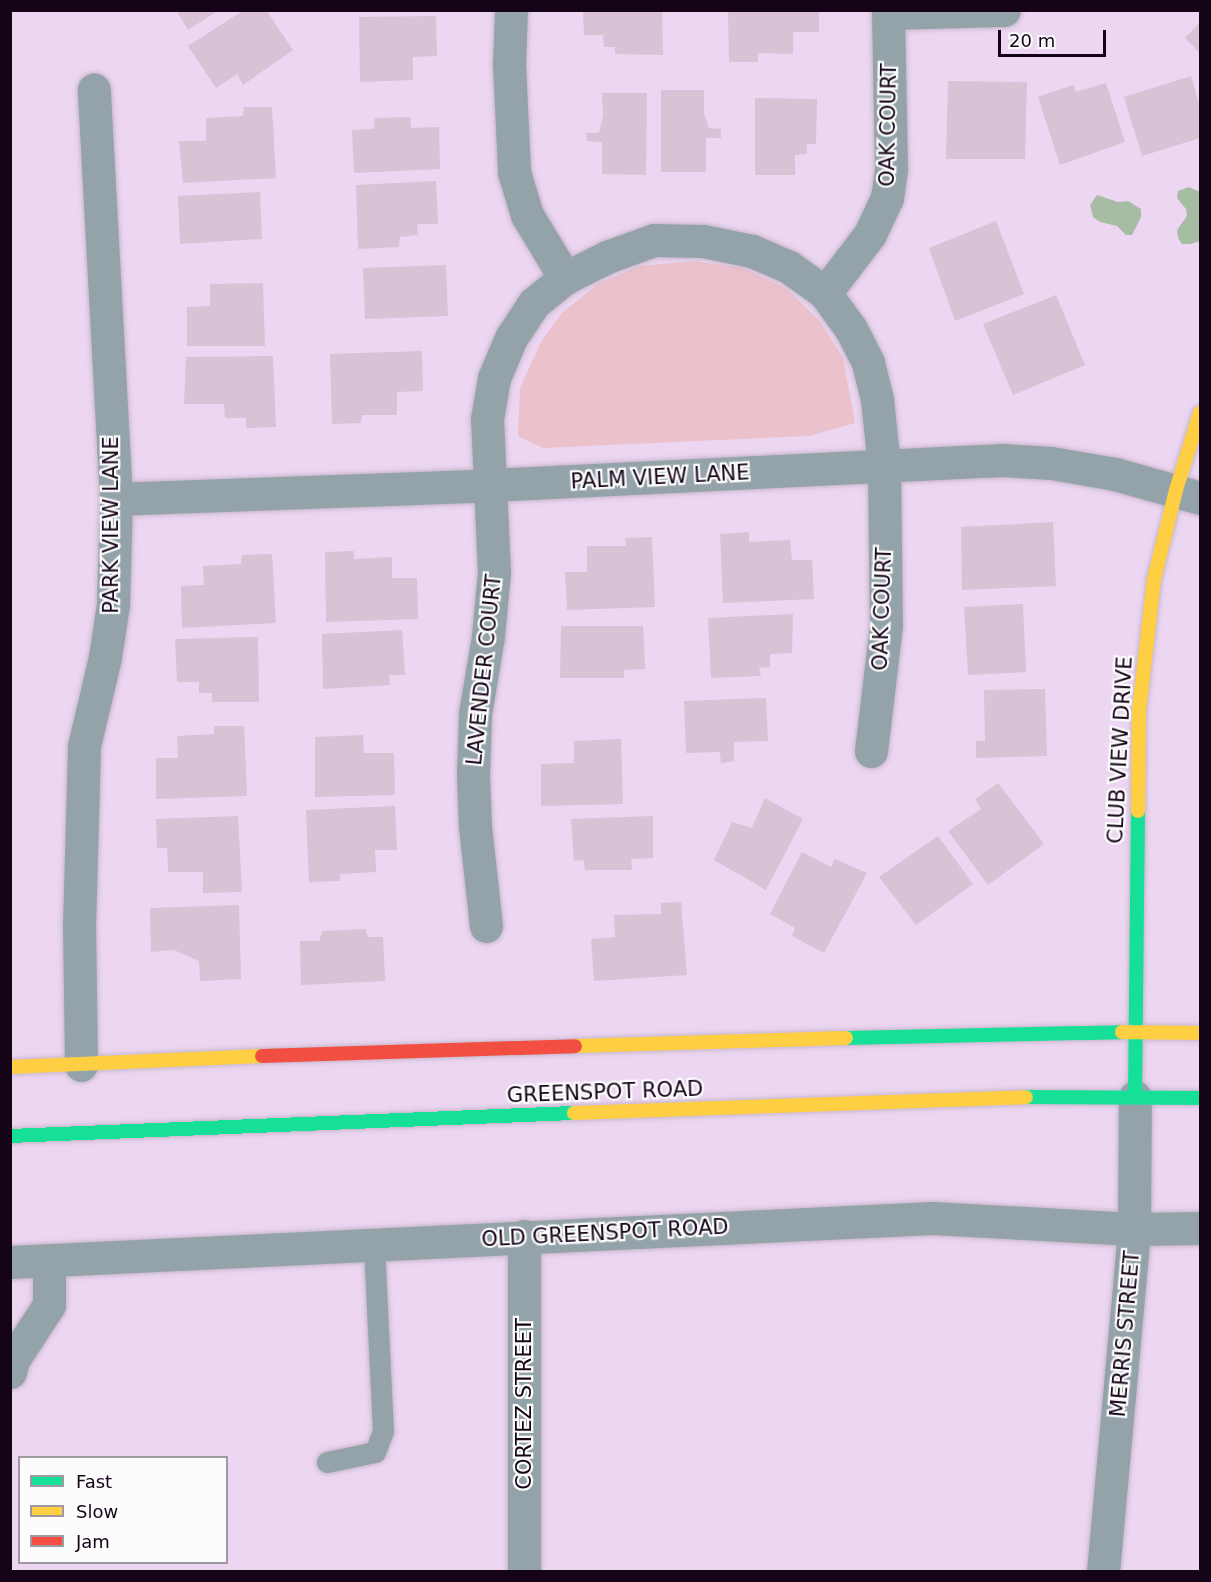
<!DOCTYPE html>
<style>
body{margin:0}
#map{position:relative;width:1211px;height:1582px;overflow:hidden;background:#ecd6f1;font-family:"DejaVu Sans",sans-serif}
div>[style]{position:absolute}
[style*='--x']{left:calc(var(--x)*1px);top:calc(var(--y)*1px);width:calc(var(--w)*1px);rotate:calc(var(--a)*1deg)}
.green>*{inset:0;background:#ebc1cc}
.water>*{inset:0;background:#a6bda3}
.building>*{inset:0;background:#d9c1d6}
.roads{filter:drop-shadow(0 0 2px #c8b7cc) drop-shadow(0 0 2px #c8b7cc)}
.lane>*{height:21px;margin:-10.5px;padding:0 10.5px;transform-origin:10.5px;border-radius:10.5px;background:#94a3a9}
.street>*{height:33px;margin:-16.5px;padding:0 16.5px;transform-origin:16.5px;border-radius:16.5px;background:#94a3a9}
.fast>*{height:14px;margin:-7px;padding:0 7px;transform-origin:7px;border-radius:7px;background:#16e098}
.slow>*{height:14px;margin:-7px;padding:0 7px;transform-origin:7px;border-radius:7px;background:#ffcf43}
.jam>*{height:14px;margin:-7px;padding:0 7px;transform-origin:7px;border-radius:7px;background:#f24e42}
span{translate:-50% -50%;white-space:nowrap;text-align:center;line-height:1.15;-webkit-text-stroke:4.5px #fcfcfc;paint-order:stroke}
.street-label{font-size:21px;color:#150418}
.frame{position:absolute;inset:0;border:12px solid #150418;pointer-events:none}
.legend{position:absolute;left:18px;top:1456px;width:210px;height:108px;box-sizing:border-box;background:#fcfcfc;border:2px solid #a099a1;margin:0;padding:8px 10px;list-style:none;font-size:18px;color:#150418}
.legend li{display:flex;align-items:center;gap:12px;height:30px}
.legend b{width:30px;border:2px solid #a099a1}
.scale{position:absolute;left:998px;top:30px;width:108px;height:27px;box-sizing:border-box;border:3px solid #150418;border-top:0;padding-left:8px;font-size:18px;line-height:21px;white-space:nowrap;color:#150418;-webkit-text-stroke:4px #fcfcfc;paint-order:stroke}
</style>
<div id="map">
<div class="green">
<i style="clip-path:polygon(692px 261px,743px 268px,787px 289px,820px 321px,843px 358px,855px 423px,809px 436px,543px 448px,518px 436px,520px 388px,541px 342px,563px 312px,598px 284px,639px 266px)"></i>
</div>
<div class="water">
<i style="clip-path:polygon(1189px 187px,1200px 192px,1200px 241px,1191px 244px,1182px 244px,1178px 238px,1177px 230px,1187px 216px,1186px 209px,1177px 198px,1178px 191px)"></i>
<i style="clip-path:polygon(1097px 195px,1118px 202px,1128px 201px,1141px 209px,1141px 217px,1132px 235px,1126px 235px,1117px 226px,1100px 222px,1093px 217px,1090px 205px)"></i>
</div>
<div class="building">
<i style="clip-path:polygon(176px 10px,219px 10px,188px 30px)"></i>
<i style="clip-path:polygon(244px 10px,266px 10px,293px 50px,243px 85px,237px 74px,216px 88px,188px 46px)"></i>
<i style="clip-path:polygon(583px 10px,662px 10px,663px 55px,615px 54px,615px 47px,604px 47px,603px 35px,584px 35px)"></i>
<i style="clip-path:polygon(728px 10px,819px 10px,819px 32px,793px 32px,793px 54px,758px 53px,758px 62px,729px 62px)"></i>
<i style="clip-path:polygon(436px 16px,437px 56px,413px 57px,413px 80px,360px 82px,359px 17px)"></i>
<i style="clip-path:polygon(1200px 22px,1200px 53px,1185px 38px)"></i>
<i style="clip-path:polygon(1191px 76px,1200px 107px,1200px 138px,1142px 156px,1124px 97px)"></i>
<i style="clip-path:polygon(948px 81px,1027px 82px,1025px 159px,946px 159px)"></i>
<i style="clip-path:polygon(1106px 83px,1125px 142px,1060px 165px,1038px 97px,1073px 85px,1076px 92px)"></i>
<i style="clip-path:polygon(661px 90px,704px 90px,704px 114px,709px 128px,721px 129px,721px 138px,706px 138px,706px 172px,661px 172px)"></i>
<i style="clip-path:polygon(602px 93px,647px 93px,646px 175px,602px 174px,602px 142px,587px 141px,586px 133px,599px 133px,603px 115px)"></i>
<i style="clip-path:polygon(755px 98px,817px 99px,816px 144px,807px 144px,807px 154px,795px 155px,795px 175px,755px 175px)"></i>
<i style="clip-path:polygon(244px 107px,272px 107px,276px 178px,183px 183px,179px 141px,206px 141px,206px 118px,243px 116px)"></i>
<i style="clip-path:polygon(410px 117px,411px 128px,439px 127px,440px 169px,354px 173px,352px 130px,374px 129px,375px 118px)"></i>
<i style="clip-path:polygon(436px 181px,438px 224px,417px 224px,418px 235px,400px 237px,399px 247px,358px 249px,356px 185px)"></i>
<i style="clip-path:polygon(260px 192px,262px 239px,180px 244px,178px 196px)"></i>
<i style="clip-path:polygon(996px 221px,1024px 294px,955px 321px,929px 248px)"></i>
<i style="clip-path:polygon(446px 265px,448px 316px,365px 319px,363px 268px)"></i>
<i style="clip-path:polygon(263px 283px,265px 346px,187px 346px,187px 307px,210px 306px,210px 284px)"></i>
<i style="clip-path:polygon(1056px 295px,1085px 365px,1013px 395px,983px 324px)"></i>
<i style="clip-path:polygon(422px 351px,423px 391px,397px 392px,397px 415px,362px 415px,361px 423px,332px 424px,330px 354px)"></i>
<i style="clip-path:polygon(273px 356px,276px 427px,246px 428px,246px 418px,225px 418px,224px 404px,184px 404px,186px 357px)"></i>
<i style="clip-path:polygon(1053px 522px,1056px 586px,962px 590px,961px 527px)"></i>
<i style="clip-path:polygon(749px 532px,749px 542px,790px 540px,792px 560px,812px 560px,814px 599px,723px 603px,720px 534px)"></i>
<i style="clip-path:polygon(652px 537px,655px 607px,567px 610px,565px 572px,587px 572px,587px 546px,626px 546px,625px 538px)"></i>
<i style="clip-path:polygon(354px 551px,354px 559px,392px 557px,392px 578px,417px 578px,418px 619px,326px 622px,325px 552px)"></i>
<i style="clip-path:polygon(272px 554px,276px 623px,182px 628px,181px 586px,204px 585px,203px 566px,241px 564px,242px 555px)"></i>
<i style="clip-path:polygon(1023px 604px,1026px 672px,968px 675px,964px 607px)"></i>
<i style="clip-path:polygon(793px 614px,792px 653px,770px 654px,770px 667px,759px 668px,761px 676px,711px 678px,708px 618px)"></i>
<i style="clip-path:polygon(561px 626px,643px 626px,645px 669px,624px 670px,624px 678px,560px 678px)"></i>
<i style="clip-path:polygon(402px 630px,405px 675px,389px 675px,390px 685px,323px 689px,322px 634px)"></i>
<i style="clip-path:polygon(258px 637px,259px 702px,212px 702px,212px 693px,199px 693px,199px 682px,177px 682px,175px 639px)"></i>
<i style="clip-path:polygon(1045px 689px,1047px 756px,976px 758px,976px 741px,985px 741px,984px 690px)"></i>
<i style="clip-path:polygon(766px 698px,768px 741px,734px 742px,734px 761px,721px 763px,720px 752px,686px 753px,684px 701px)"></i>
<i style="clip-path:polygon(214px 726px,244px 726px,247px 796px,156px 799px,156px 758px,178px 758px,177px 736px,214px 734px)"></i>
<i style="clip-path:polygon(363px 735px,364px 753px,394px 753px,395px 795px,315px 797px,315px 737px)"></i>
<i style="clip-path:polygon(621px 739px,623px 804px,541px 806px,541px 764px,574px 763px,574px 741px)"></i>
<i style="clip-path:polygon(998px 783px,1044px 844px,988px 885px,948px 831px,981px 809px,975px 799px)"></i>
<i style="clip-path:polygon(765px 798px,803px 819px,766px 890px,714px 860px,732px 822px,752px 828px)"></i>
<i style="clip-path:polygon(395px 806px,397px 850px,375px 850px,376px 872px,340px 874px,340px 881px,309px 882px,306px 810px)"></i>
<i style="clip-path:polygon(238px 816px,242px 892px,203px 893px,203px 872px,168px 872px,167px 848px,157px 848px,156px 819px)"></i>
<i style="clip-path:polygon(653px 816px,653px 858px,631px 859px,632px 870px,585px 870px,584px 860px,574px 861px,571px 819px)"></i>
<i style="clip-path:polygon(938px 836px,973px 884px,916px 925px,879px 877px)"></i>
<i style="clip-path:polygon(802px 852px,831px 867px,835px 859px,867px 873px,824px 953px,792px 936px,795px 928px,770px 914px)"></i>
<i style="clip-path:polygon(681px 902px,687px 975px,594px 981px,591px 939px,615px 937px,614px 915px,661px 914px,661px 903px)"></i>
<i style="clip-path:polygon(239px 905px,241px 979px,200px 981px,199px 961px,174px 950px,151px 952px,150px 908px)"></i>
<i style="clip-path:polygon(365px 929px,368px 937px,383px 937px,385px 981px,301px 985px,300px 941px,319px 941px,323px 931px)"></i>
</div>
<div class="roads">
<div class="lane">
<i style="--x:327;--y:1462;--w:49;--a:-11.8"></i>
<i style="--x:375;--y:1452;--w:22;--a:-69"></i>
<i style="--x:383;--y:1431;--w:187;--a:-92.8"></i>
</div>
<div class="street">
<i style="--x:511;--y:10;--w:54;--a:92.1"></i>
<i style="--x:509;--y:64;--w:108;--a:87.3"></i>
<i style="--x:514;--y:172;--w:45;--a:73.2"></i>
<i style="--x:527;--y:215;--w:74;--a:58.9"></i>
<i style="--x:888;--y:13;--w:116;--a:-1.5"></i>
<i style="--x:825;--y:293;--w:74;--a:-52.7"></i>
<i style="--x:870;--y:234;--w:40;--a:-65"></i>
<i style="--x:887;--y:198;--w:29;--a:-82"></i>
<i style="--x:891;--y:169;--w:159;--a:-91.1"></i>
<i style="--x:116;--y:499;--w:375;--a:-2.1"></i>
<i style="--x:491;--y:485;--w:513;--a:-2.8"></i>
<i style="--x:1003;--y:460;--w:48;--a:3.6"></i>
<i style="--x:1051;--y:463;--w:65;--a:9.8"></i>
<i style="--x:1115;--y:474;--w:88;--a:15.8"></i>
<i style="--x:486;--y:926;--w:100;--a:-96.3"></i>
<i style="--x:475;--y:827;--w:52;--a:-92.2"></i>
<i style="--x:473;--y:775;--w:61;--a:-88.1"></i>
<i style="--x:475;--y:714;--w:79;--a:-80.5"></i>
<i style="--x:488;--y:636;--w:64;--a:-84.6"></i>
<i style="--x:494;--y:572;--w:153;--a:-92.6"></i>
<i style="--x:487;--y:419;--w:42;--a:-80.3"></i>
<i style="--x:494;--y:378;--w:43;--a:-67"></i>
<i style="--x:511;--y:338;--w:42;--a:-56.7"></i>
<i style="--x:534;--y:303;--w:40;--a:-39"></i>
<i style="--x:565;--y:278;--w:47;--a:-26.6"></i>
<i style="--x:607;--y:257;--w:50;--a:-19.9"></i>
<i style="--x:654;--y:240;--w:49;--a:1.2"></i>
<i style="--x:703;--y:241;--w:50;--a:11.5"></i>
<i style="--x:752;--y:251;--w:40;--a:23.4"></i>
<i style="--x:789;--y:267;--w:44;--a:35.8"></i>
<i style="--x:825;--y:293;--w:44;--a:54.2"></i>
<i style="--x:851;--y:329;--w:38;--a:63"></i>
<i style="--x:868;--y:363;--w:37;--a:76"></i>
<i style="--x:877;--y:399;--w:67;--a:84"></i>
<i style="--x:884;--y:466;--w:159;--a:89.3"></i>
<i style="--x:886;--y:625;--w:127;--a:96.8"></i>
<i style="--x:81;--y:1065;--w:138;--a:-90.8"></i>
<i style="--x:79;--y:927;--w:181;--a:-88.4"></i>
<i style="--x:84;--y:746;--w:91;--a:-76.7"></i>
<i style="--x:105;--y:657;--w:53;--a:-81.3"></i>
<i style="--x:113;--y:605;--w:106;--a:-88.4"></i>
<i style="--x:116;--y:499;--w:410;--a:-93.1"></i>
<i style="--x:524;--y:1236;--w:336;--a:90"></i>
<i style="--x:10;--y:1262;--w:923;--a:-2.73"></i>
<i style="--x:932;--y:1218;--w:202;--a:3.1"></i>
<i style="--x:1134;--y:1229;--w:66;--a:-0.9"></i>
<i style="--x:10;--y:1372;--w:12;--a:-76"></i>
<i style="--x:13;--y:1360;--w:66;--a:-56.8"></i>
<i style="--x:49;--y:1305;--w:43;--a:-90"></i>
<i style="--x:1103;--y:1572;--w:344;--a:-84.8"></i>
<i style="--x:1134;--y:1229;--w:132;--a:-89.6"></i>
</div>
<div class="fast">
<i style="--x:846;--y:1038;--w:276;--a:-1.2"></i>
<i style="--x:1026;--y:1097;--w:174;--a:0.3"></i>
<i style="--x:1135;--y:1097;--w:286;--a:-89.4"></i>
<i style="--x:10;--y:1136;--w:564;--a:-2.34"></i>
</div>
<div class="slow">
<i style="--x:1138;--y:811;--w:100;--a:-89.4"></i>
<i style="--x:1139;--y:711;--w:133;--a:-83.5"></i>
<i style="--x:1154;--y:579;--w:92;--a:-76.1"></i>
<i style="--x:1176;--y:490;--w:81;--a:-72.7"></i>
<i style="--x:1122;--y:1032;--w:78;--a:0.7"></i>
<i style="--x:575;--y:1046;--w:271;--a:-1.7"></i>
<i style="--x:10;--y:1067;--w:252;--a:-2.5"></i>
<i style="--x:574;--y:1113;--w:452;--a:-2"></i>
</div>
<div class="jam">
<i style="--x:262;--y:1056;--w:313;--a:-1.8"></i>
</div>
</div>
<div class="street-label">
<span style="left:888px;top:125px;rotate:-89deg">OAK COURT</span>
<span style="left:660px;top:477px;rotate:-3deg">PALM VIEW LANE</span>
<span style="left:111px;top:525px;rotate:-90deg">PARK VIEW LANE</span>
<span style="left:882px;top:609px;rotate:-88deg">OAK COURT</span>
<span style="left:484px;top:670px;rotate:-84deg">LAVENDER COURT</span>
<span style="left:1120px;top:750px;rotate:-87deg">CLUB VIEW DRIVE</span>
<span style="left:605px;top:1092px;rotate:-2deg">GREENSPOT ROAD</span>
<span style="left:605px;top:1233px;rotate:-3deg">OLD GREENSPOT ROAD</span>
<span style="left:1125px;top:1334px;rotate:-85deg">MERRIS STREET</span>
<span style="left:524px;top:1404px;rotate:-90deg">CORTEZ STREET</span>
</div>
<div class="frame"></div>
<ul class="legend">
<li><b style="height:8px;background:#16e098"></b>Fast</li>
<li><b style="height:8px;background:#ffcf43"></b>Slow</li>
<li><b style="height:8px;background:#f24e42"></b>Jam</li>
</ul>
<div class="scale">20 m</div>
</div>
